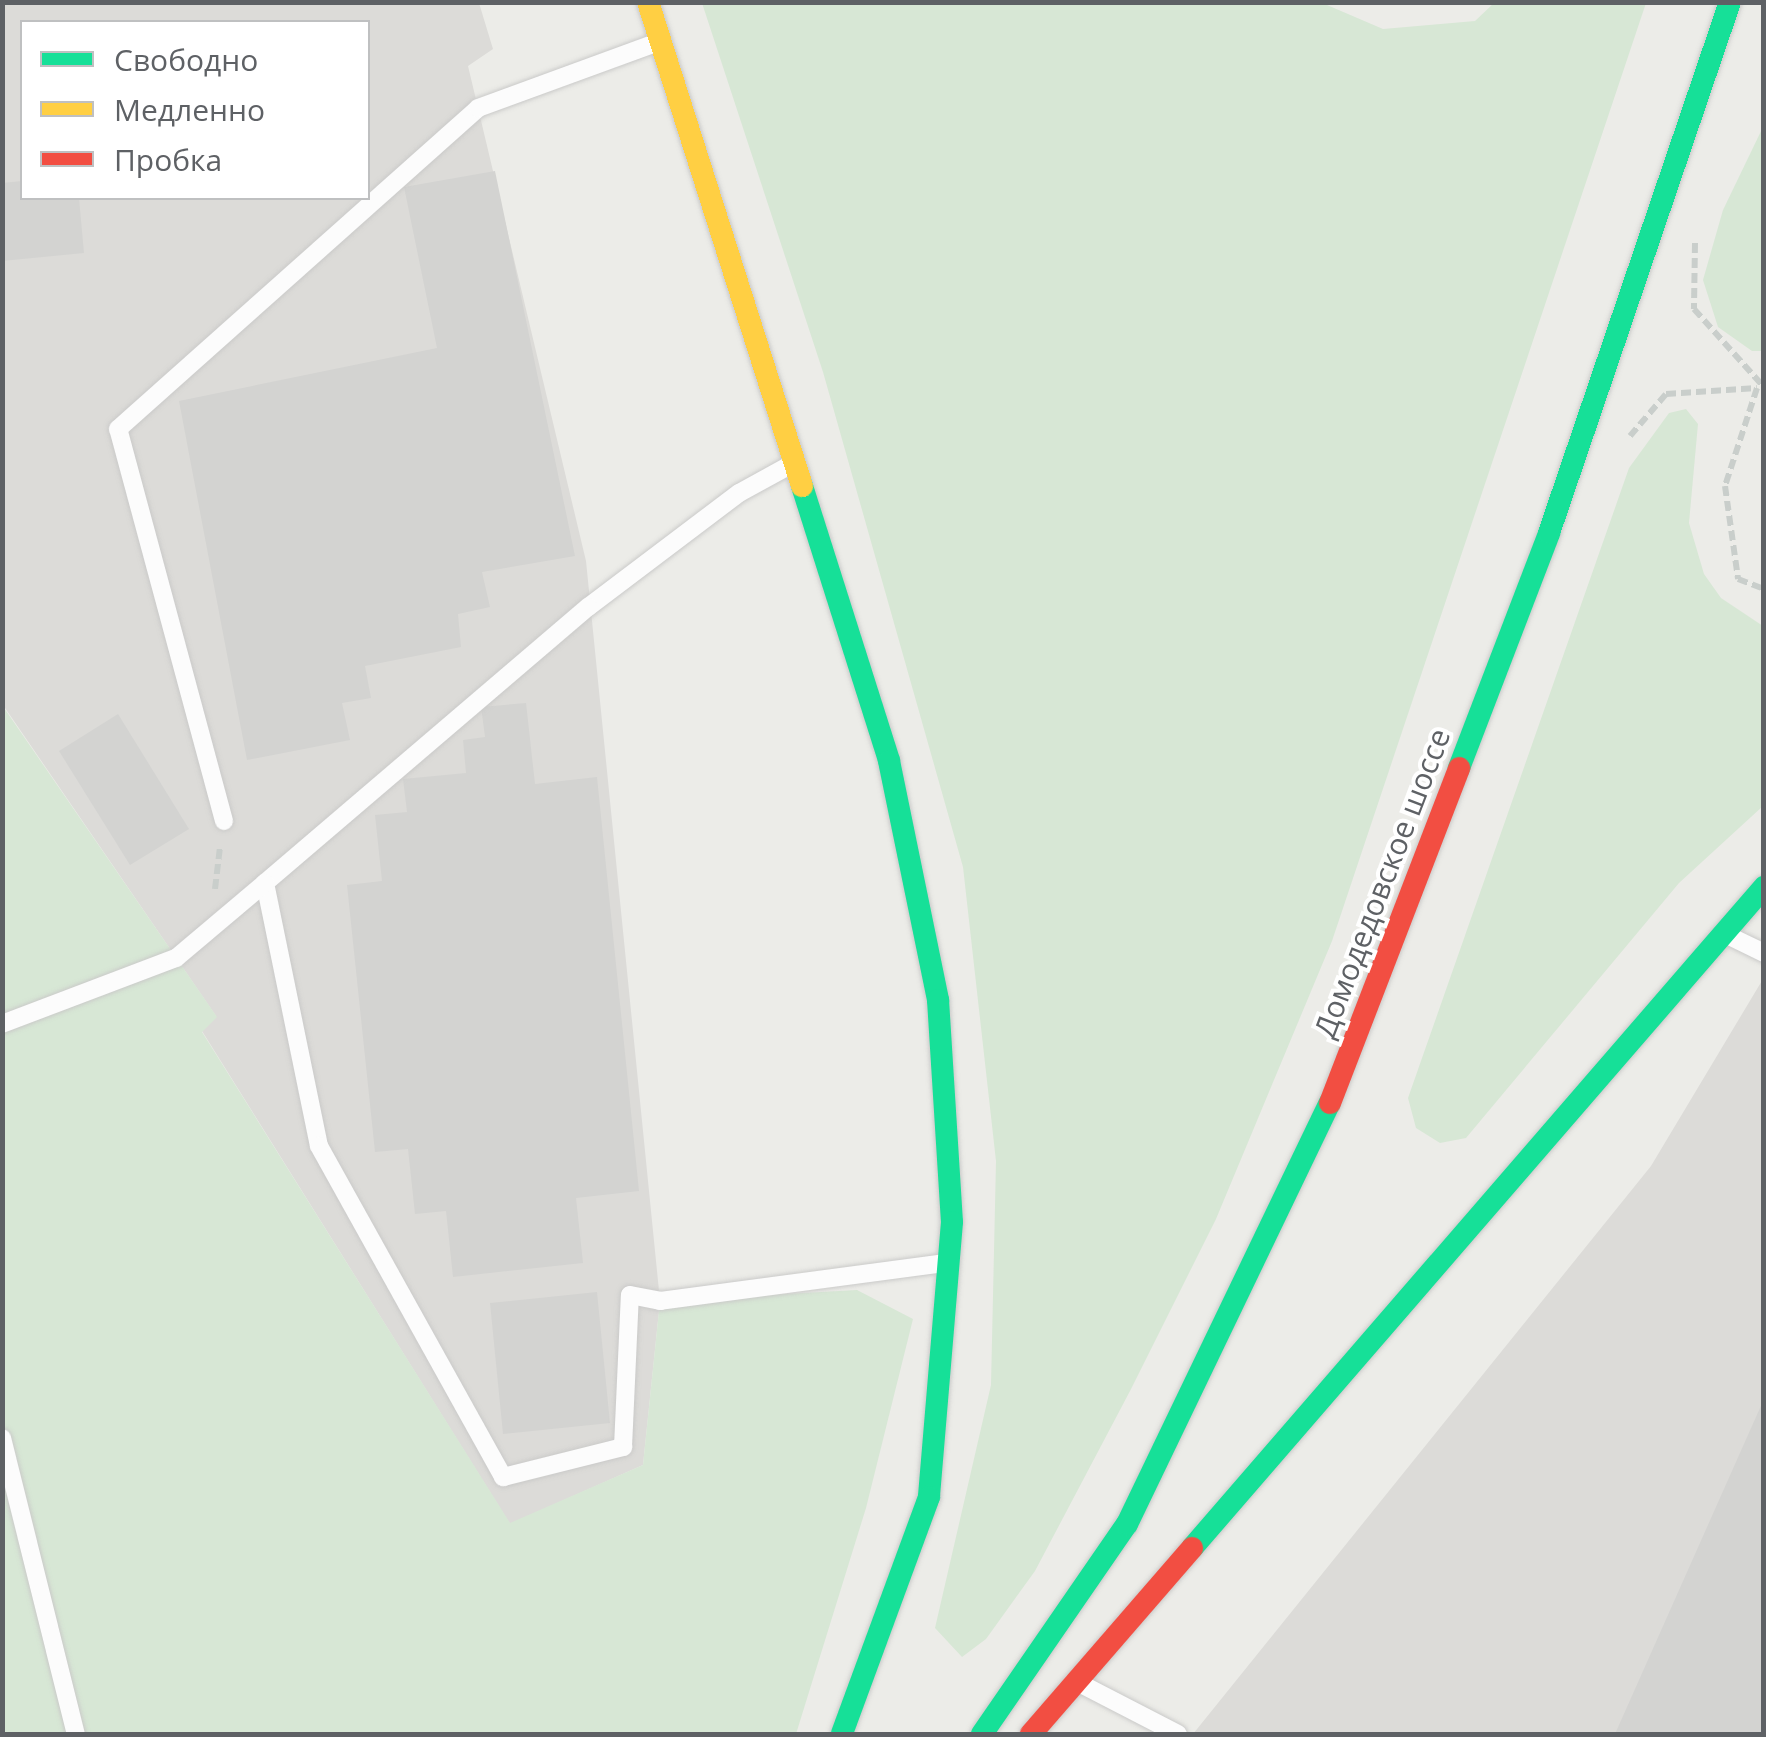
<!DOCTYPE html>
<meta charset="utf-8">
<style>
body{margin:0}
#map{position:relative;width:1766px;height:1737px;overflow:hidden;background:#ecece8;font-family:"Open Sans",sans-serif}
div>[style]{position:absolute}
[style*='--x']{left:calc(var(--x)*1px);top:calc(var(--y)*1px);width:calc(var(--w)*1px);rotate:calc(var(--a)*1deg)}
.industrial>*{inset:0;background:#dcdbd8}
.green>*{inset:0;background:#d7e7d5}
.building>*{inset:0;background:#d3d3d1}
.path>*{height:6px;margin-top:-3px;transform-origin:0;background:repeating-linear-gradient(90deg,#c9cecb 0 10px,transparent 0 15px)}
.roads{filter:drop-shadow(0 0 2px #cacac9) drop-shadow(0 0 2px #cacac9)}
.lane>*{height:18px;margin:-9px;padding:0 9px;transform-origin:9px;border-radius:9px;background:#fcfcfc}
.fast>*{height:22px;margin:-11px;padding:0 11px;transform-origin:11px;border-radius:11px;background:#16e098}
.slow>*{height:22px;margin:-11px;padding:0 11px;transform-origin:11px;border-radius:11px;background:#ffcf43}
.jam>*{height:22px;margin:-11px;padding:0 11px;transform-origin:11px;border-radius:11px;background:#f24e42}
span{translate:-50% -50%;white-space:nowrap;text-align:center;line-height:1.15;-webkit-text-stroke:8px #fff;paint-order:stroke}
.street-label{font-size:30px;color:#5e6165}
.frame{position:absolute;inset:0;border:5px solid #5e6165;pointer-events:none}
.legend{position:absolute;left:20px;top:20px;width:350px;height:180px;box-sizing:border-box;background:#fff;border:2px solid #bfc0c1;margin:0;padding:12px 18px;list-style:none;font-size:30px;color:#5e6165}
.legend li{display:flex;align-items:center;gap:20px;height:50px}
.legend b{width:50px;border:2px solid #bfc0c1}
</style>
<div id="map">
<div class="industrial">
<i style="clip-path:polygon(evenodd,2px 3px,479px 3px,493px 49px,468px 66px,586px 561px,660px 1301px,643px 1465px,510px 1524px,202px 1031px,216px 1016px,3px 705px,2px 3px,22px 22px,368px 22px,368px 198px,22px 198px,22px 22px)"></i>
<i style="clip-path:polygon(1763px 979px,1763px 1734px,1193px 1734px,1651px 1166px)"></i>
</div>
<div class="green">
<i style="clip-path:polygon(1320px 2px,1383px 29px,1475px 21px,1494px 3px,1646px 3px,1332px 941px,1216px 1219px,1130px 1391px,1035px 1571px,986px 1639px,962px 1657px,935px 1628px,991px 1385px,996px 1161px,963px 867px,823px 372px,702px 3px)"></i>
<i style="clip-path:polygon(1763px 127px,1763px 351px,1752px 351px,1718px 327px,1703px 280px,1723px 210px)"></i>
<i style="clip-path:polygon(1686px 409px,1698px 424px,1689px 523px,1704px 574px,1721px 598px,1763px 626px,1763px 806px,1679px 883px,1466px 1138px,1440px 1143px,1416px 1128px,1408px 1098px,1629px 468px,1669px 413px)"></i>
<i style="clip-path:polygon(2px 705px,217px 1017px,202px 1032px,510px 1523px,643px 1465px,660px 1301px,857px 1290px,913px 1319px,866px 1508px,796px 1734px,3px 1734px)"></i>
</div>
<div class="building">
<i style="clip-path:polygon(495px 171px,575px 556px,482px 572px,490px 607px,458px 614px,461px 647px,365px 666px,371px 698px,342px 703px,350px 740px,247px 760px,179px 401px,437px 348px,404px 187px)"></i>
<i style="clip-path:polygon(22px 181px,22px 198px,79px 198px,84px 253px,2px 261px,2px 183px)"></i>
<i style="clip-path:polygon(526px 703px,535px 784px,597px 777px,639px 1191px,576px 1198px,583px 1263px,453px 1277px,446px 1211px,415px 1214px,408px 1149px,375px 1152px,347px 885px,382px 881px,375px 815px,407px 812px,403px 779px,466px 773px,463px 740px,485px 737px,481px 707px)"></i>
<i style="clip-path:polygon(118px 714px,189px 829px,130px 865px,59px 751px)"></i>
<i style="clip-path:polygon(597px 1292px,610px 1423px,503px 1434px,490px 1303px)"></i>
<i style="clip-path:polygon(1764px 1399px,1764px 1734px,1615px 1734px)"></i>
</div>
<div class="path">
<i style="--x:1695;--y:243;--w:66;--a:90.9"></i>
<i style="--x:1694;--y:309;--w:105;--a:48.1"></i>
<i style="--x:1630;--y:436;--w:55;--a:-49.4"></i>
<i style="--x:1666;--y:394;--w:91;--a:-3.8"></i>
<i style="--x:1757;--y:388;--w:103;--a:108.1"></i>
<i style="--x:1725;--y:486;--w:94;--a:82"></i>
<i style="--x:1738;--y:579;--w:28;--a:21"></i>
<i style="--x:215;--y:889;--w:42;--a:-83.2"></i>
</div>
<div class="roads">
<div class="lane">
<i style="--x:792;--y:464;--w:60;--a:151.3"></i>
<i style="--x:739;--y:493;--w:189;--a:142.9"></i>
<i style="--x:588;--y:607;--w:425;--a:139.5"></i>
<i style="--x:265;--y:883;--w:268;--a:78.4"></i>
<i style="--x:319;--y:1146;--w:379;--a:60.9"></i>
<i style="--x:503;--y:1477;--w:124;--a:-14"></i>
<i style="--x:623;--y:1447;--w:152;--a:-87.4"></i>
<i style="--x:630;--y:1295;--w:31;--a:11"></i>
<i style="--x:660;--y:1301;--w:287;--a:-7.6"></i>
<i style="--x:224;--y:821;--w:406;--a:-105.1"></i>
<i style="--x:118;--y:429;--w:482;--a:-41.7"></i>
<i style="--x:478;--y:108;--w:189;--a:-20.1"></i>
<i style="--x:1727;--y:935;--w:41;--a:25.9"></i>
<i style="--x:2;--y:1024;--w:186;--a:-20.8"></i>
<i style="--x:176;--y:958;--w:116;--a:-40.1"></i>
<i style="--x:2;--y:1438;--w:305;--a:76"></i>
<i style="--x:1081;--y:1684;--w:109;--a:27.3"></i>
</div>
<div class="fast">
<i style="--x:802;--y:486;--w:288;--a:72.4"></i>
<i style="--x:889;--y:761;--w:244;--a:78.4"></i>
<i style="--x:938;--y:1000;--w:222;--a:86.4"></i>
<i style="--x:952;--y:1222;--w:276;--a:94.8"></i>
<i style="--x:929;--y:1497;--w:252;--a:110.2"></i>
<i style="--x:1459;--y:768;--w:252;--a:-69"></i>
<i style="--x:1549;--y:533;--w:561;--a:-71.18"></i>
<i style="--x:1192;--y:1548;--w:874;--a:-49.13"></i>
<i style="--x:982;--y:1734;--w:255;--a:-55.4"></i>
<i style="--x:1127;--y:1524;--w:467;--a:-64.3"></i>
</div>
<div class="slow">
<i style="--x:648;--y:2;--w:508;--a:72.35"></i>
</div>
<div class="jam">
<i style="--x:1330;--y:1103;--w:359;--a:-68.9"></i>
<i style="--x:1031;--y:1734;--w:246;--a:-49.1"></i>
</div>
</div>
<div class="street-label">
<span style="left:1382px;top:883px;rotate:-69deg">Домодедовское шоссе</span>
</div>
<div class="frame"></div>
<ul class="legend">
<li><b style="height:12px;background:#16e098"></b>Свободно</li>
<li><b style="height:12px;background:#ffcf43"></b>Медленно</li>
<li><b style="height:12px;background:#f24e42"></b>Пробка</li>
</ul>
</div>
